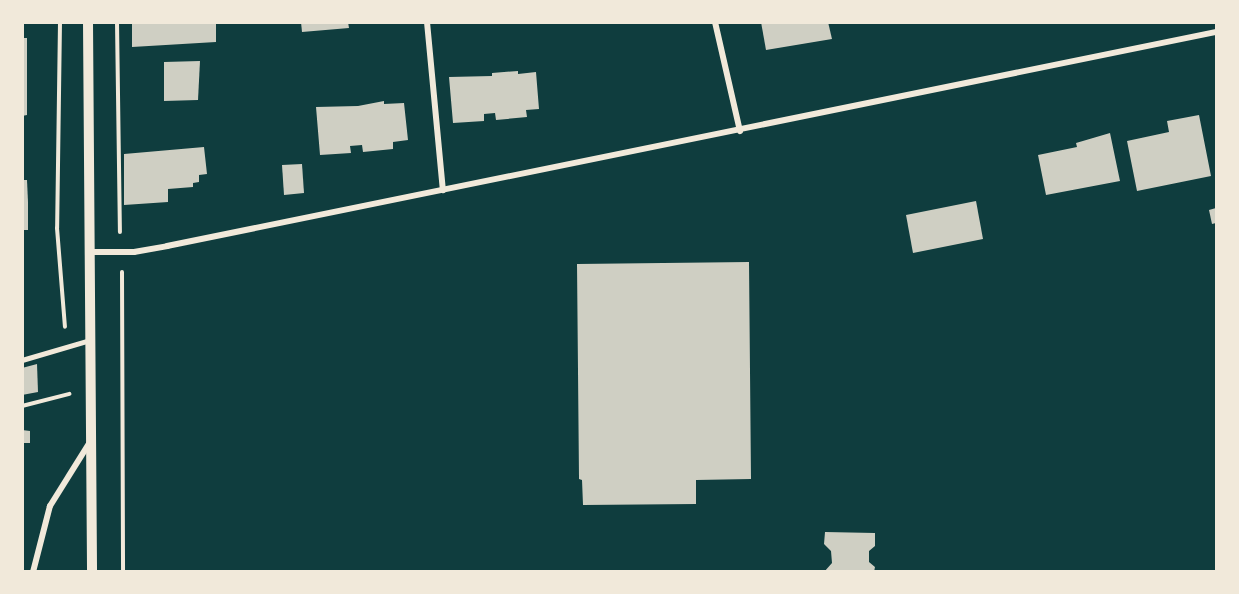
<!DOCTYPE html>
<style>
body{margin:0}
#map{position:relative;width:1239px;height:594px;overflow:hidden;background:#0f3d3e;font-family:Ubuntu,sans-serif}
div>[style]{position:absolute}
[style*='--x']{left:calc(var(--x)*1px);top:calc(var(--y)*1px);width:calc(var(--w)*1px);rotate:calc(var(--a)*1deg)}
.building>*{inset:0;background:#cfcfc3}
.path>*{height:4px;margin:-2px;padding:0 2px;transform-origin:2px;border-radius:2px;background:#f1e9da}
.service>*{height:4.5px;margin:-2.25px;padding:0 2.25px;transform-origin:2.25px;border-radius:2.25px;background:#f1e9da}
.minor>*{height:6px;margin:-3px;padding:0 3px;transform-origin:3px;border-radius:3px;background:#f1e9da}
.tertiary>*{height:10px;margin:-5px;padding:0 5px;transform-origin:5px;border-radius:5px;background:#f1e9da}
span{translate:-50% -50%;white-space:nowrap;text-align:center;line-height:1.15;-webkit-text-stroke:4.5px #f1e9da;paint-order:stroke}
.frame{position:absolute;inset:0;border:24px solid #f1e9da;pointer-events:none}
</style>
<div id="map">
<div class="building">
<i style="clip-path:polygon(216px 22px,216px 42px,132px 47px,132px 23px)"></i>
<i style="clip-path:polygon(301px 22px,348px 22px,349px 28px,302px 32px)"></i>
<i style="clip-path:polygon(761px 22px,828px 22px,832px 39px,766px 50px)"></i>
<i style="clip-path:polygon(22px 38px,27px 38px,27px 115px,22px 116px)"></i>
<i style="clip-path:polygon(200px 61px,198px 100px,164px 101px,164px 62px)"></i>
<i style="clip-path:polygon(518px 71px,518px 74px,536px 72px,539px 109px,526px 110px,527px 117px,496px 120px,495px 113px,484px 114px,484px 121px,453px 123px,449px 77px,492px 76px,492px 73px)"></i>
<i style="clip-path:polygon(384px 101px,384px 104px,404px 103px,408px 140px,393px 142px,393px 149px,363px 152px,362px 145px,350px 146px,351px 153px,320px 155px,316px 107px,358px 106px)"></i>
<i style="clip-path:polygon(1199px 115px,1211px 176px,1137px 191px,1127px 141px,1169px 132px,1167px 121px)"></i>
<i style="clip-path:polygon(1110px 133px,1120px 181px,1046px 195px,1038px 155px,1077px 147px,1076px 143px)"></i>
<i style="clip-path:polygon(204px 147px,207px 174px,199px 175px,199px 182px,193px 183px,193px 187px,168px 189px,168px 202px,124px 205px,124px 154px)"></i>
<i style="clip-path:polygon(302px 164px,304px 193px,284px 195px,282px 165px)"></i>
<i style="clip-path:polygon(22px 180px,27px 180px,28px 202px,28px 230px,22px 230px)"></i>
<i style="clip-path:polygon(976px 201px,983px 239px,913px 253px,906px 215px)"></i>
<i style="clip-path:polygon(1216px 208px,1216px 223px,1212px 224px,1209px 210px)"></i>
<i style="clip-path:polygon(749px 262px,751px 479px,696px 480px,696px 504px,583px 505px,582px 480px,579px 479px,577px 264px)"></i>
<i style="clip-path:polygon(37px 364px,38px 392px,22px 395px,22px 368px)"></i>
<i style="clip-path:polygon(22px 430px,30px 431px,30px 443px,22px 443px)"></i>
<i style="clip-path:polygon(825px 532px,875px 533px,875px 546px,869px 551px,869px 562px,875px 567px,874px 572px,824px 572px,832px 563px,831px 551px,824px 544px)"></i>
</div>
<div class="path">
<i style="--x:60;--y:22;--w:206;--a:90.8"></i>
<i style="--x:57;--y:228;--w:99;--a:85.4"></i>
<i style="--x:117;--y:22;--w:210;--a:89.2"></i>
<i style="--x:122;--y:272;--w:300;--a:89.8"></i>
<i style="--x:22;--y:406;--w:49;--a:-14.3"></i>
</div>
<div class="service">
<i style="--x:22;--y:360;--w:71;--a:-16.4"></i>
</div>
<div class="minor">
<i style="--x:427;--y:22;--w:169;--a:84.6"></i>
<i style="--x:715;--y:22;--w:112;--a:77.1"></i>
<i style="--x:90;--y:252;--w:44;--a:0"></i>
<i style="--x:134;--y:252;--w:34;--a:-10"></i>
<i style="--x:167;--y:246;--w:1071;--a:-11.53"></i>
<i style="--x:33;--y:572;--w:68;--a:-75.6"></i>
<i style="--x:50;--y:506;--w:75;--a:-58"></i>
</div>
<div class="tertiary">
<i style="--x:88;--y:22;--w:550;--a:89.58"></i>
</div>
<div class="frame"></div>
</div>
